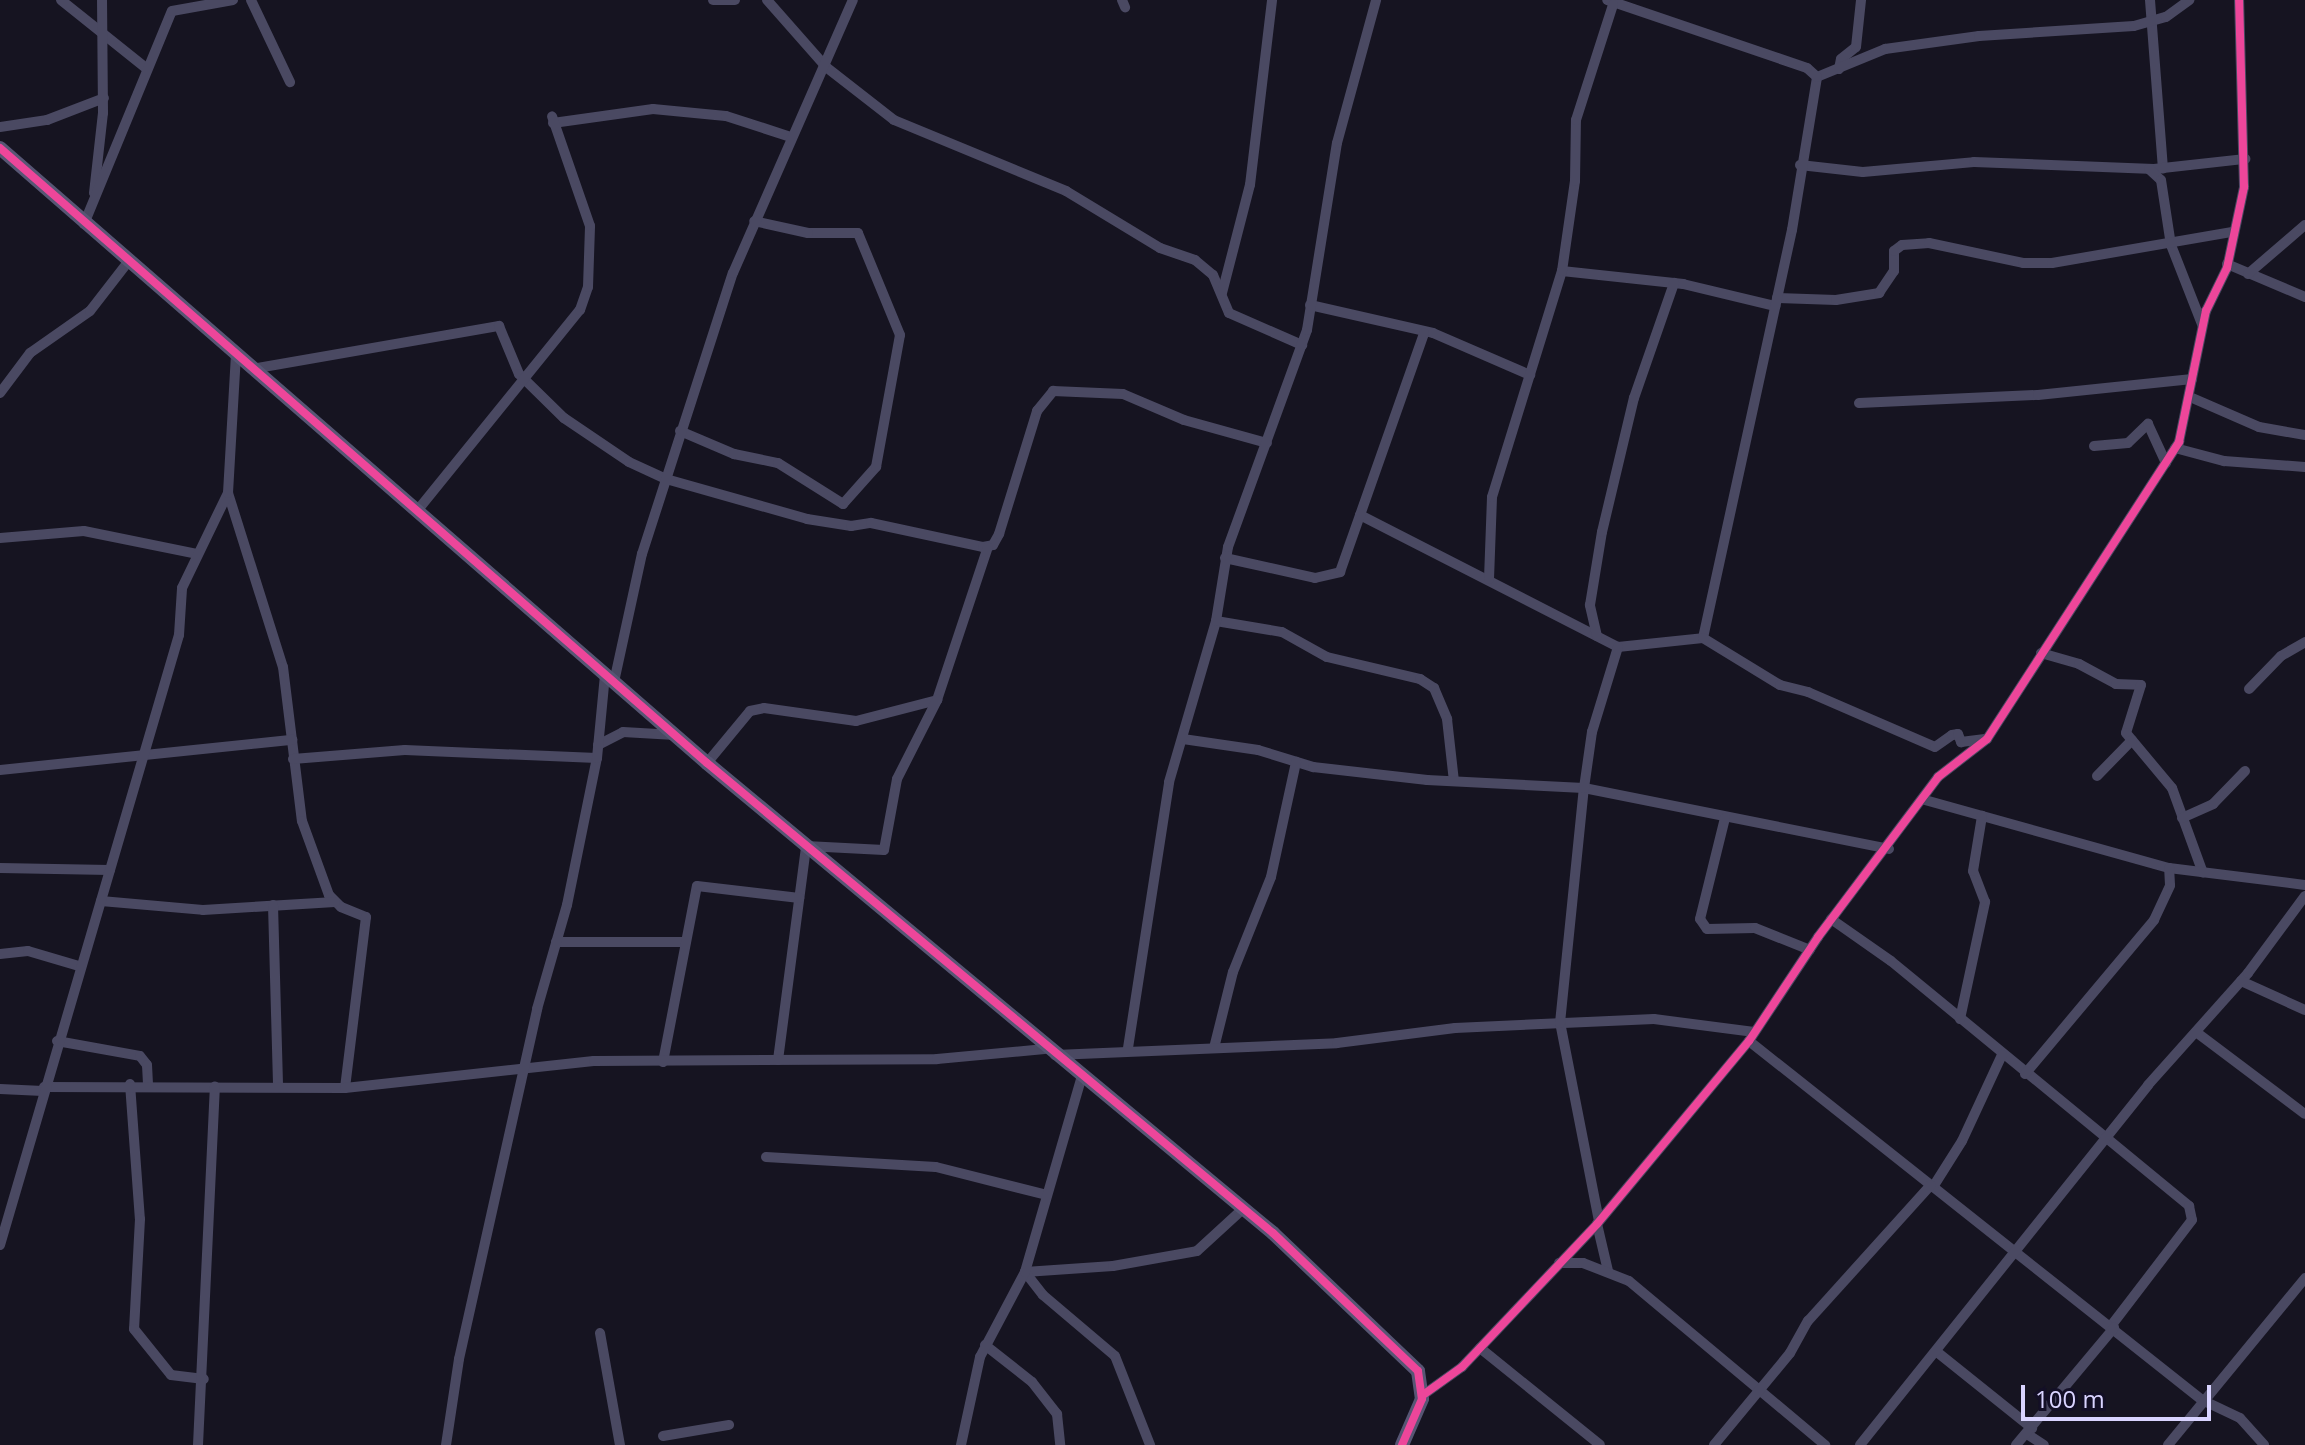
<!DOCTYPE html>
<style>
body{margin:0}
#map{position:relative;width:2305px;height:1445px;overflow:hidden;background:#161421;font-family:"Open Sans",sans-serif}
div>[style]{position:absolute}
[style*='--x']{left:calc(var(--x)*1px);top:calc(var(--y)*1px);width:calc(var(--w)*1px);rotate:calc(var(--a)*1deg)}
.street>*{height:10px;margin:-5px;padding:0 5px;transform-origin:5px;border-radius:5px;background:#4a4962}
.secondary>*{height:14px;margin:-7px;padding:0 7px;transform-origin:7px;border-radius:7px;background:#575674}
.cycleway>*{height:8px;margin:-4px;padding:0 4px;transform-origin:4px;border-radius:4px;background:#ed469a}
span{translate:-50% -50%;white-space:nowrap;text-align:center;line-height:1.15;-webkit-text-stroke:7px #130f26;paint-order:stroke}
.scale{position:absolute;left:2021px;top:1385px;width:190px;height:36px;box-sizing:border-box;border:4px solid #d9d4ff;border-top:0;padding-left:10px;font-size:24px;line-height:28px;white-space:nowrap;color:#d9d4ff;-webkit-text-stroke:6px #130f26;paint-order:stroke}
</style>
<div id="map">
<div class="street">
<i style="--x:61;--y:0;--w:110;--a:38.7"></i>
<i style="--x:251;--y:0;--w:91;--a:64.6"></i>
<i style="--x:713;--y:0;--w:22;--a:0"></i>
<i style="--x:767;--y:0;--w:89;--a:48.6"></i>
<i style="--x:826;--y:67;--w:86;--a:37.9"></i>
<i style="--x:894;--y:120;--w:186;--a:22.4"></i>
<i style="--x:1066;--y:191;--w:110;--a:31.2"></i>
<i style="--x:1160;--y:248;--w:37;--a:19"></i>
<i style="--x:1195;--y:260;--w:23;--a:40"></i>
<i style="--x:1213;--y:275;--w:41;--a:67.2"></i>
<i style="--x:1229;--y:313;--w:80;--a:23.7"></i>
<i style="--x:1122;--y:0;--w:8;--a:67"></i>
<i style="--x:2150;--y:0;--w:169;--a:85.6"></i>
<i style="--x:1839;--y:69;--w:10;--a:-79"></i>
<i style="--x:1841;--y:59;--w:19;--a:-39"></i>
<i style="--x:1856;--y:47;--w:47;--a:-83.9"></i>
<i style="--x:1817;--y:77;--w:74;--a:-22.4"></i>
<i style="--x:1885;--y:49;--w:95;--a:-7.9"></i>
<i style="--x:1979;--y:36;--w:155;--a:-3.7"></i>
<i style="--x:2134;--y:26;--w:33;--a:-16"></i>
<i style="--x:2166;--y:17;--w:29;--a:-36"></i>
<i style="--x:553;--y:123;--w:101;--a:-8"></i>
<i style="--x:653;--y:109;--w:73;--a:5.5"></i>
<i style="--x:726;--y:116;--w:68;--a:17.9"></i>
<i style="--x:0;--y:127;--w:48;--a:-8.5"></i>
<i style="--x:47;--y:120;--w:61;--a:-21.1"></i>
<i style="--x:1800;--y:165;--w:63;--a:6.3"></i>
<i style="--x:1863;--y:172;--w:111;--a:-5.1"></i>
<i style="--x:1974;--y:162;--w:180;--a:2.2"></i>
<i style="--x:2154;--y:169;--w:92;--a:-6.3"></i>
<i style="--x:2149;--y:169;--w:16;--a:43"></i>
<i style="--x:2161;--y:180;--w:66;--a:81.3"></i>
<i style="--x:2171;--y:245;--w:85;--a:68.6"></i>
<i style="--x:94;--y:193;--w:81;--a:-83.6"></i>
<i style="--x:103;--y:113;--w:113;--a:-90.5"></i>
<i style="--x:84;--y:224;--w:230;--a:-67.6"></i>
<i style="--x:172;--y:11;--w:62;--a:-10.2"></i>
<i style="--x:2227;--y:264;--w:85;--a:22.9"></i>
<i style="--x:1562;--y:271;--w:122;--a:6.1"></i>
<i style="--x:1683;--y:284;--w:95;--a:13.4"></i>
<i style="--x:2248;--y:274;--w:75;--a:-40.7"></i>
<i style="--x:1222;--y:293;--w:112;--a:-75.5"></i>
<i style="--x:1250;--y:185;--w:186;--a:-83.2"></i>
<i style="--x:1777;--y:298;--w:59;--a:1.9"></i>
<i style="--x:1836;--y:300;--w:44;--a:-9.2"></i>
<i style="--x:1879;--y:293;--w:27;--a:-56"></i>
<i style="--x:1894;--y:271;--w:20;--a:-90"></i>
<i style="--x:1894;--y:251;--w:10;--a:-37"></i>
<i style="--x:1902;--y:245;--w:27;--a:-4"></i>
<i style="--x:1929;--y:243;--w:96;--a:12"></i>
<i style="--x:2023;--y:263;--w:29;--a:0"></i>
<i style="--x:2052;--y:263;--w:183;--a:-9.8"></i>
<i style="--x:1310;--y:305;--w:126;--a:12.8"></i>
<i style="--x:1433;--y:333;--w:106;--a:23.4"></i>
<i style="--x:252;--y:369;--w:251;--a:-9.9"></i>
<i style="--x:499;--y:326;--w:52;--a:67.4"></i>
<i style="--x:519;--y:374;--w:63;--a:44.4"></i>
<i style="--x:564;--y:418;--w:78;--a:34.1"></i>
<i style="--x:629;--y:462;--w:41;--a:24.7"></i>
<i style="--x:666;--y:479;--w:147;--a:15.8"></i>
<i style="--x:807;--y:519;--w:45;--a:9"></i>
<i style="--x:851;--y:526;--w:20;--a:-9"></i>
<i style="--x:871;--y:523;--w:115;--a:12.1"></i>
<i style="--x:983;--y:547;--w:10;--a:-11"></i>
<i style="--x:993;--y:545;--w:13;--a:-61"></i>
<i style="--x:999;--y:534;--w:129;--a:-72.8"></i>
<i style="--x:1037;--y:411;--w:26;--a:-51"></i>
<i style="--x:1053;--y:391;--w:70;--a:2.5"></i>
<i style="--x:1123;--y:394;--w:66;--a:23.1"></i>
<i style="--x:1184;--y:420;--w:86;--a:15.5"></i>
<i style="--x:0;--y:393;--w:50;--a:-53.1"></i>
<i style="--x:30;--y:353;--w:73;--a:-35"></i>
<i style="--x:90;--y:311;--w:62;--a:-52.2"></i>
<i style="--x:2190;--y:397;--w:75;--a:23.5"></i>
<i style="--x:2259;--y:427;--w:47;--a:9.9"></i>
<i style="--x:1859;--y:403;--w:179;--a:-2.6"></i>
<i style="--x:2038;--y:395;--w:155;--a:-5.9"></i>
<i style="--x:680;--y:431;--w:59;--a:23.1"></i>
<i style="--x:734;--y:454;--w:45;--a:11.6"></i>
<i style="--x:778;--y:463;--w:77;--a:32.2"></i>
<i style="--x:843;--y:504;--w:50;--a:-48.3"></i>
<i style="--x:876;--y:467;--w:134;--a:-79.7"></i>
<i style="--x:900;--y:335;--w:110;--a:-112.4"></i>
<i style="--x:858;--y:233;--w:50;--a:180"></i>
<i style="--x:808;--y:233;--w:55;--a:-167.5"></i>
<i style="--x:2094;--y:446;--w:34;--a:-5"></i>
<i style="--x:2128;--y:443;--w:28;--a:-44"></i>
<i style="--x:2148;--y:424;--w:43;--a:65.2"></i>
<i style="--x:2175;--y:448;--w:51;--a:14.9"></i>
<i style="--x:2224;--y:461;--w:81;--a:4.2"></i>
<i style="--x:228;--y:493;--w:182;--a:72.5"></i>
<i style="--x:283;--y:667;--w:155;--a:83"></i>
<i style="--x:302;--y:821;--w:79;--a:70"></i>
<i style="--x:329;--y:895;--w:17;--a:45"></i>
<i style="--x:341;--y:907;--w:27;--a:22"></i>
<i style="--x:366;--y:917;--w:172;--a:97"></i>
<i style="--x:417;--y:511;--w:259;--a:-51"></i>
<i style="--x:580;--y:310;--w:24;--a:-71"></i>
<i style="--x:588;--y:287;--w:61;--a:-88.1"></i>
<i style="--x:590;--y:226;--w:116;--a:-109.1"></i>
<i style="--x:1360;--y:515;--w:290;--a:27.1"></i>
<i style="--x:1618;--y:647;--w:85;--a:-6"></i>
<i style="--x:1703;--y:638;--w:418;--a:-77.7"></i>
<i style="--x:1792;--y:230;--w:155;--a:-80.7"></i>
<i style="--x:1817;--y:77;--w:13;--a:-138"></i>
<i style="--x:1807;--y:68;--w:211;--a:-161.2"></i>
<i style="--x:0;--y:538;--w:84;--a:-4.8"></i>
<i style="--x:84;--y:531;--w:115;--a:11.5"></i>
<i style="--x:1225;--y:558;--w:92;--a:12.5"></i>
<i style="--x:1315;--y:578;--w:26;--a:-13"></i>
<i style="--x:1340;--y:572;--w:253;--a:-70.6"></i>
<i style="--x:1489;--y:579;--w:82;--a:-87.9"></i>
<i style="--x:1492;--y:497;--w:237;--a:-72.8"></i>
<i style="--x:1562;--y:271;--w:91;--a:-81.8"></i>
<i style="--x:1575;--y:181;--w:61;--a:-89.1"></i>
<i style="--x:1576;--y:120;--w:121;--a:-72.2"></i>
<i style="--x:1216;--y:621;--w:67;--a:9.5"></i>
<i style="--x:1282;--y:632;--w:51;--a:29.1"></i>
<i style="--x:1327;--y:657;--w:96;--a:13.3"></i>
<i style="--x:1420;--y:679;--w:17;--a:33"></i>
<i style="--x:1434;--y:688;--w:34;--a:67"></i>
<i style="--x:1447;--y:719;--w:62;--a:83.6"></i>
<i style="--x:1597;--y:636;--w:32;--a:-103"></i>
<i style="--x:1590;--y:605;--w:74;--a:-80.7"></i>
<i style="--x:1602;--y:532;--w:138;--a:-76.6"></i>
<i style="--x:1634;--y:398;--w:122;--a:-70.8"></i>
<i style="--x:1703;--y:638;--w:90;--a:31.4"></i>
<i style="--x:1780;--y:685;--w:29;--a:14"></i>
<i style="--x:1808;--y:692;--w:138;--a:23.4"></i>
<i style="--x:1935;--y:747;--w:21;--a:-35"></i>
<i style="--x:1952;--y:735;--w:6;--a:-9"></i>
<i style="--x:1958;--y:734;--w:9;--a:69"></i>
<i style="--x:1961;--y:742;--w:24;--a:-7"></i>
<i style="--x:2041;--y:653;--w:40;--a:16"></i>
<i style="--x:2079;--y:664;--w:42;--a:28.4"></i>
<i style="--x:2116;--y:684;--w:25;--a:2"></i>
<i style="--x:2141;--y:685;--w:50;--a:107.4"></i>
<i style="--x:2126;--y:733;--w:72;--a:50.1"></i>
<i style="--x:2172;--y:788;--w:90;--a:70"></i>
<i style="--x:614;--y:682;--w:131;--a:-77.7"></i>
<i style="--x:642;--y:554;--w:295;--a:-72.1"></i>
<i style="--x:733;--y:273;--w:298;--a:-66.3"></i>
<i style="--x:2249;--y:689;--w:46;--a:-45.9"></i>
<i style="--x:2281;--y:656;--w:28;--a:-30"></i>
<i style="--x:1183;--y:739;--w:76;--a:8.3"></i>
<i style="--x:1258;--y:750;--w:58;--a:17.2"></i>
<i style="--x:1313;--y:767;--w:115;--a:6.5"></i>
<i style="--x:1427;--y:780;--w:157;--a:2.9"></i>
<i style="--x:1584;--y:788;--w:311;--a:11.3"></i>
<i style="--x:598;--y:745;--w:28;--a:-27"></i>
<i style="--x:623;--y:732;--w:52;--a:3.3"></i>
<i style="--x:293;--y:759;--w:112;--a:-4.6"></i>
<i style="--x:405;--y:750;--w:192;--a:2.4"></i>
<i style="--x:707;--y:763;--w:67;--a:-50.4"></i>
<i style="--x:750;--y:711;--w:14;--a:-12"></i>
<i style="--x:764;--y:708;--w:93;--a:8"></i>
<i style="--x:856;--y:721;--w:84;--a:-14.5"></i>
<i style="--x:937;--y:700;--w:161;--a:-71.6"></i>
<i style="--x:0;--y:770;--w:294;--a:-5.9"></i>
<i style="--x:2097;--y:776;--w:50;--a:-45.8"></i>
<i style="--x:1925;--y:800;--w:253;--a:15.6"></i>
<i style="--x:2169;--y:868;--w:137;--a:7.1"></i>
<i style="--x:1725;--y:818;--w:104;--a:103.9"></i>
<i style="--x:1700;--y:919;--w:12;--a:55"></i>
<i style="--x:1707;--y:929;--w:48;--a:-1.2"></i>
<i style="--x:1755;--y:928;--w:59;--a:21.8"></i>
<i style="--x:2182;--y:818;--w:34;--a:-24"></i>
<i style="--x:2213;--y:804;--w:46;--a:-45.9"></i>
<i style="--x:0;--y:868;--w:110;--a:1"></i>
<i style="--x:101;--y:901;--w:102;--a:5"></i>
<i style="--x:203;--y:910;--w:132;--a:-3.5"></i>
<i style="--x:273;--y:905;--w:182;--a:88.4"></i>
<i style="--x:1831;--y:919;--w:73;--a:35"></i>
<i style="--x:1891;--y:961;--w:386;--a:39.4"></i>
<i style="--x:2189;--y:1206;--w:14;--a:78"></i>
<i style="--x:2192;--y:1220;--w:133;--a:127.4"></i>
<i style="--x:556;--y:942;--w:128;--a:0"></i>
<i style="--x:0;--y:954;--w:28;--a:-6"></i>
<i style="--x:28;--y:951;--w:53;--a:16.4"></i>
<i style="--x:2241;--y:981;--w:70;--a:24.4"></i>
<i style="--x:1960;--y:1019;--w:120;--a:-77.9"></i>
<i style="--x:1985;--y:902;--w:33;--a:-111"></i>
<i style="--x:1973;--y:871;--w:56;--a:-80.7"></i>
<i style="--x:2196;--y:1032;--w:136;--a:37"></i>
<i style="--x:57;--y:1041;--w:84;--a:10.2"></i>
<i style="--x:140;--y:1056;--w:11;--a:52"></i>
<i style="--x:147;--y:1065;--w:20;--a:87"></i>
<i style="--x:1749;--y:1041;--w:578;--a:38.4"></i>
<i style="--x:2202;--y:1400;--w:42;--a:25.3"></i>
<i style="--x:2240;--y:1418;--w:36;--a:48"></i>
<i style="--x:1128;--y:1048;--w:269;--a:-81.2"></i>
<i style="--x:1169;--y:782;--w:168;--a:-73.7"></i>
<i style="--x:1216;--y:621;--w:75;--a:-80.8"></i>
<i style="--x:1228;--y:547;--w:231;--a:-70"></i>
<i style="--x:1307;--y:330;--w:189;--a:-80.9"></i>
<i style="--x:1337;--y:143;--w:148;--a:-74.7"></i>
<i style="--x:1214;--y:1048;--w:78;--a:-76"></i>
<i style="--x:1233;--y:972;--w:102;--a:-68.2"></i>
<i style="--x:1271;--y:877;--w:118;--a:-77.7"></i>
<i style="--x:1055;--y:1055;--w:282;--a:-2.4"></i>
<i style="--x:1337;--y:1043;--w:119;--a:-7.2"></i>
<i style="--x:1455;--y:1028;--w:199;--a:-2.6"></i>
<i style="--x:1654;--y:1019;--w:101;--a:7.4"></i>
<i style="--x:778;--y:1060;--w:216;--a:-82.5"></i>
<i style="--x:806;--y:846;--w:78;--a:2.9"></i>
<i style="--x:884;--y:850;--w:72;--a:-79.6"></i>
<i style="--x:897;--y:779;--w:89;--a:-63.1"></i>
<i style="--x:663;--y:1062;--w:179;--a:-79.1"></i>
<i style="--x:697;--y:886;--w:103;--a:6.7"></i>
<i style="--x:2025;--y:1074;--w:201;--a:-50"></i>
<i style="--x:2154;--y:920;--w:38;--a:-65"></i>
<i style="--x:2170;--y:885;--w:17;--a:-93"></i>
<i style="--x:130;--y:1084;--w:135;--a:85.8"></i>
<i style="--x:140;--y:1219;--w:110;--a:93.1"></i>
<i style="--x:134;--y:1329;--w:59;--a:51.2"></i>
<i style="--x:171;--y:1375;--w:33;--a:7"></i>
<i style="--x:44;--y:1087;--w:301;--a:0.2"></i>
<i style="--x:345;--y:1088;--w:250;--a:-6.2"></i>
<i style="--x:594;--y:1061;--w:343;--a:-0.3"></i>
<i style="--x:937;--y:1059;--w:108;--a:-5.3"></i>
<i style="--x:0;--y:1089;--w:43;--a:2.7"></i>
<i style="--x:766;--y:1157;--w:170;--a:3.4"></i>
<i style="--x:936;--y:1167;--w:114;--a:14.2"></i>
<i style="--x:1933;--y:1187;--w:54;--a:-57.8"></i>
<i style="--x:1962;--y:1141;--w:95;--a:-65.1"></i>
<i style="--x:1599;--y:1221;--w:202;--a:-101.1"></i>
<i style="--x:1560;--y:1023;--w:236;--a:-84.2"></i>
<i style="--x:1584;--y:788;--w:57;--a:-81.9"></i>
<i style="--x:1592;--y:732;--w:89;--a:-73"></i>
<i style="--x:1597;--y:1224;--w:48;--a:76.8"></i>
<i style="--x:0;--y:1245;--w:636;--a:-73.65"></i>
<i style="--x:179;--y:635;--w:47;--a:-86.3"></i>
<i style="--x:182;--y:588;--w:106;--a:-64.2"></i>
<i style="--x:228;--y:493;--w:138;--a:-86.7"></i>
<i style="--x:1559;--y:1263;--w:24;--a:0"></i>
<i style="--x:1583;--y:1263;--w:49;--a:21.4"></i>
<i style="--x:1629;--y:1281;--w:256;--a:39.9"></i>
<i style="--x:1025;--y:1272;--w:88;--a:-3.9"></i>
<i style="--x:1113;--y:1266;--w:85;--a:-10.1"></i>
<i style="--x:1197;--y:1251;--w:64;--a:-42.5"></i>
<i style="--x:1025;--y:1272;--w:29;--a:52"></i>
<i style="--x:1043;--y:1295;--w:94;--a:40.3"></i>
<i style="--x:1115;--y:1356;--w:96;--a:68.5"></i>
<i style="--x:600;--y:1333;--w:114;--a:79.9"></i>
<i style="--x:985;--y:1345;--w:60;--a:38.2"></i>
<i style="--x:1032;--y:1382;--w:41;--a:52"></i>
<i style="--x:1057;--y:1414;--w:31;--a:84"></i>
<i style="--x:1480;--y:1348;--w:154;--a:38.9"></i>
<i style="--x:1937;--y:1352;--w:122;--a:38.7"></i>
<i style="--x:1423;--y:1395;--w:48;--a:-35.7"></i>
<i style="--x:1462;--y:1367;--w:197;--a:-46.6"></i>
<i style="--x:1597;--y:1224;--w:238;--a:-50.3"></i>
<i style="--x:1749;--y:1041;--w:125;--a:-56.4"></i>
<i style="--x:1818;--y:937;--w:200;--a:-53.1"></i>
<i style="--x:1938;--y:777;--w:62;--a:-37.8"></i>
<i style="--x:1987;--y:739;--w:354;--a:-57.1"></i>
<i style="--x:2179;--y:442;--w:134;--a:-78.4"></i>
<i style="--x:2206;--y:311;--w:48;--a:-64"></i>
<i style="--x:2227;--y:268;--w:83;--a:-78.1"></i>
<i style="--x:2244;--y:187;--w:187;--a:-91.5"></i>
<i style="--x:2027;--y:1434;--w:20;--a:33"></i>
<i style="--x:663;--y:1436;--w:67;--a:-9.5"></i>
<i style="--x:198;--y:1445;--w:359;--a:-87.3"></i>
<i style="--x:446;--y:1445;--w:87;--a:-81.4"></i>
<i style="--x:459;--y:1359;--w:359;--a:-77.4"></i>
<i style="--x:537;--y:1009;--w:108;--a:-73.9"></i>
<i style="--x:567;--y:905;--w:150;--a:-78.5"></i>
<i style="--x:597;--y:758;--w:83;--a:-84.5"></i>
<i style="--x:961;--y:1445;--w:90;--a:-77.8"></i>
<i style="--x:980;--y:1357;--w:96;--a:-62.1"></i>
<i style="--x:1025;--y:1272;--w:204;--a:-73.8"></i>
<i style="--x:1714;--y:1445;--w:119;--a:-50.4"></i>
<i style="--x:1790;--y:1353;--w:37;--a:-61"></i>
<i style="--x:1808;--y:1321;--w:183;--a:-47.9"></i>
<i style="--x:1860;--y:1445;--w:461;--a:-51.3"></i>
<i style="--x:2148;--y:1085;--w:150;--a:-48.2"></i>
<i style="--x:2248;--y:973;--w:96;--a:-53.5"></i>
<i style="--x:2016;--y:1445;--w:153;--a:-50.1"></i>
<i style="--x:2168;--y:1445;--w:216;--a:-50.6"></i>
</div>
<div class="secondary">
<i style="--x:0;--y:148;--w:937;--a:41.02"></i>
<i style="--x:707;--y:763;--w:736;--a:39.71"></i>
<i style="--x:1273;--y:1233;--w:200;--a:43.6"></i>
<i style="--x:1418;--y:1371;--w:28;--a:82"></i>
<i style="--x:1422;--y:1399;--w:50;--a:113.5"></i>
</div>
<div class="cycleway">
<i style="--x:0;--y:148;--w:937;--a:41.02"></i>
<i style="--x:707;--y:763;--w:736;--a:39.71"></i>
<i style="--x:1273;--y:1233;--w:200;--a:43.6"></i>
<i style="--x:1418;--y:1371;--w:28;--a:82"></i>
<i style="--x:1422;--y:1399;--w:50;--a:113.5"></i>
<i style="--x:1423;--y:1395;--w:48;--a:-35.7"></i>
<i style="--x:1462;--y:1367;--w:197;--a:-46.6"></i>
<i style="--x:1597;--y:1224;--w:238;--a:-50.3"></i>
<i style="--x:1749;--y:1041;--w:125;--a:-56.4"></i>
<i style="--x:1818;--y:937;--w:200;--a:-53.1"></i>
<i style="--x:1938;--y:777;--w:62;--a:-37.8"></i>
<i style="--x:1987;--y:739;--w:354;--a:-57.1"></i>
<i style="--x:2179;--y:442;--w:134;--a:-78.4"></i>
<i style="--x:2206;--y:311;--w:48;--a:-64"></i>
<i style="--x:2227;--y:268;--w:83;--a:-78.1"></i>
<i style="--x:2244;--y:187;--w:187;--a:-91.5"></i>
</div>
<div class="scale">100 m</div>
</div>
